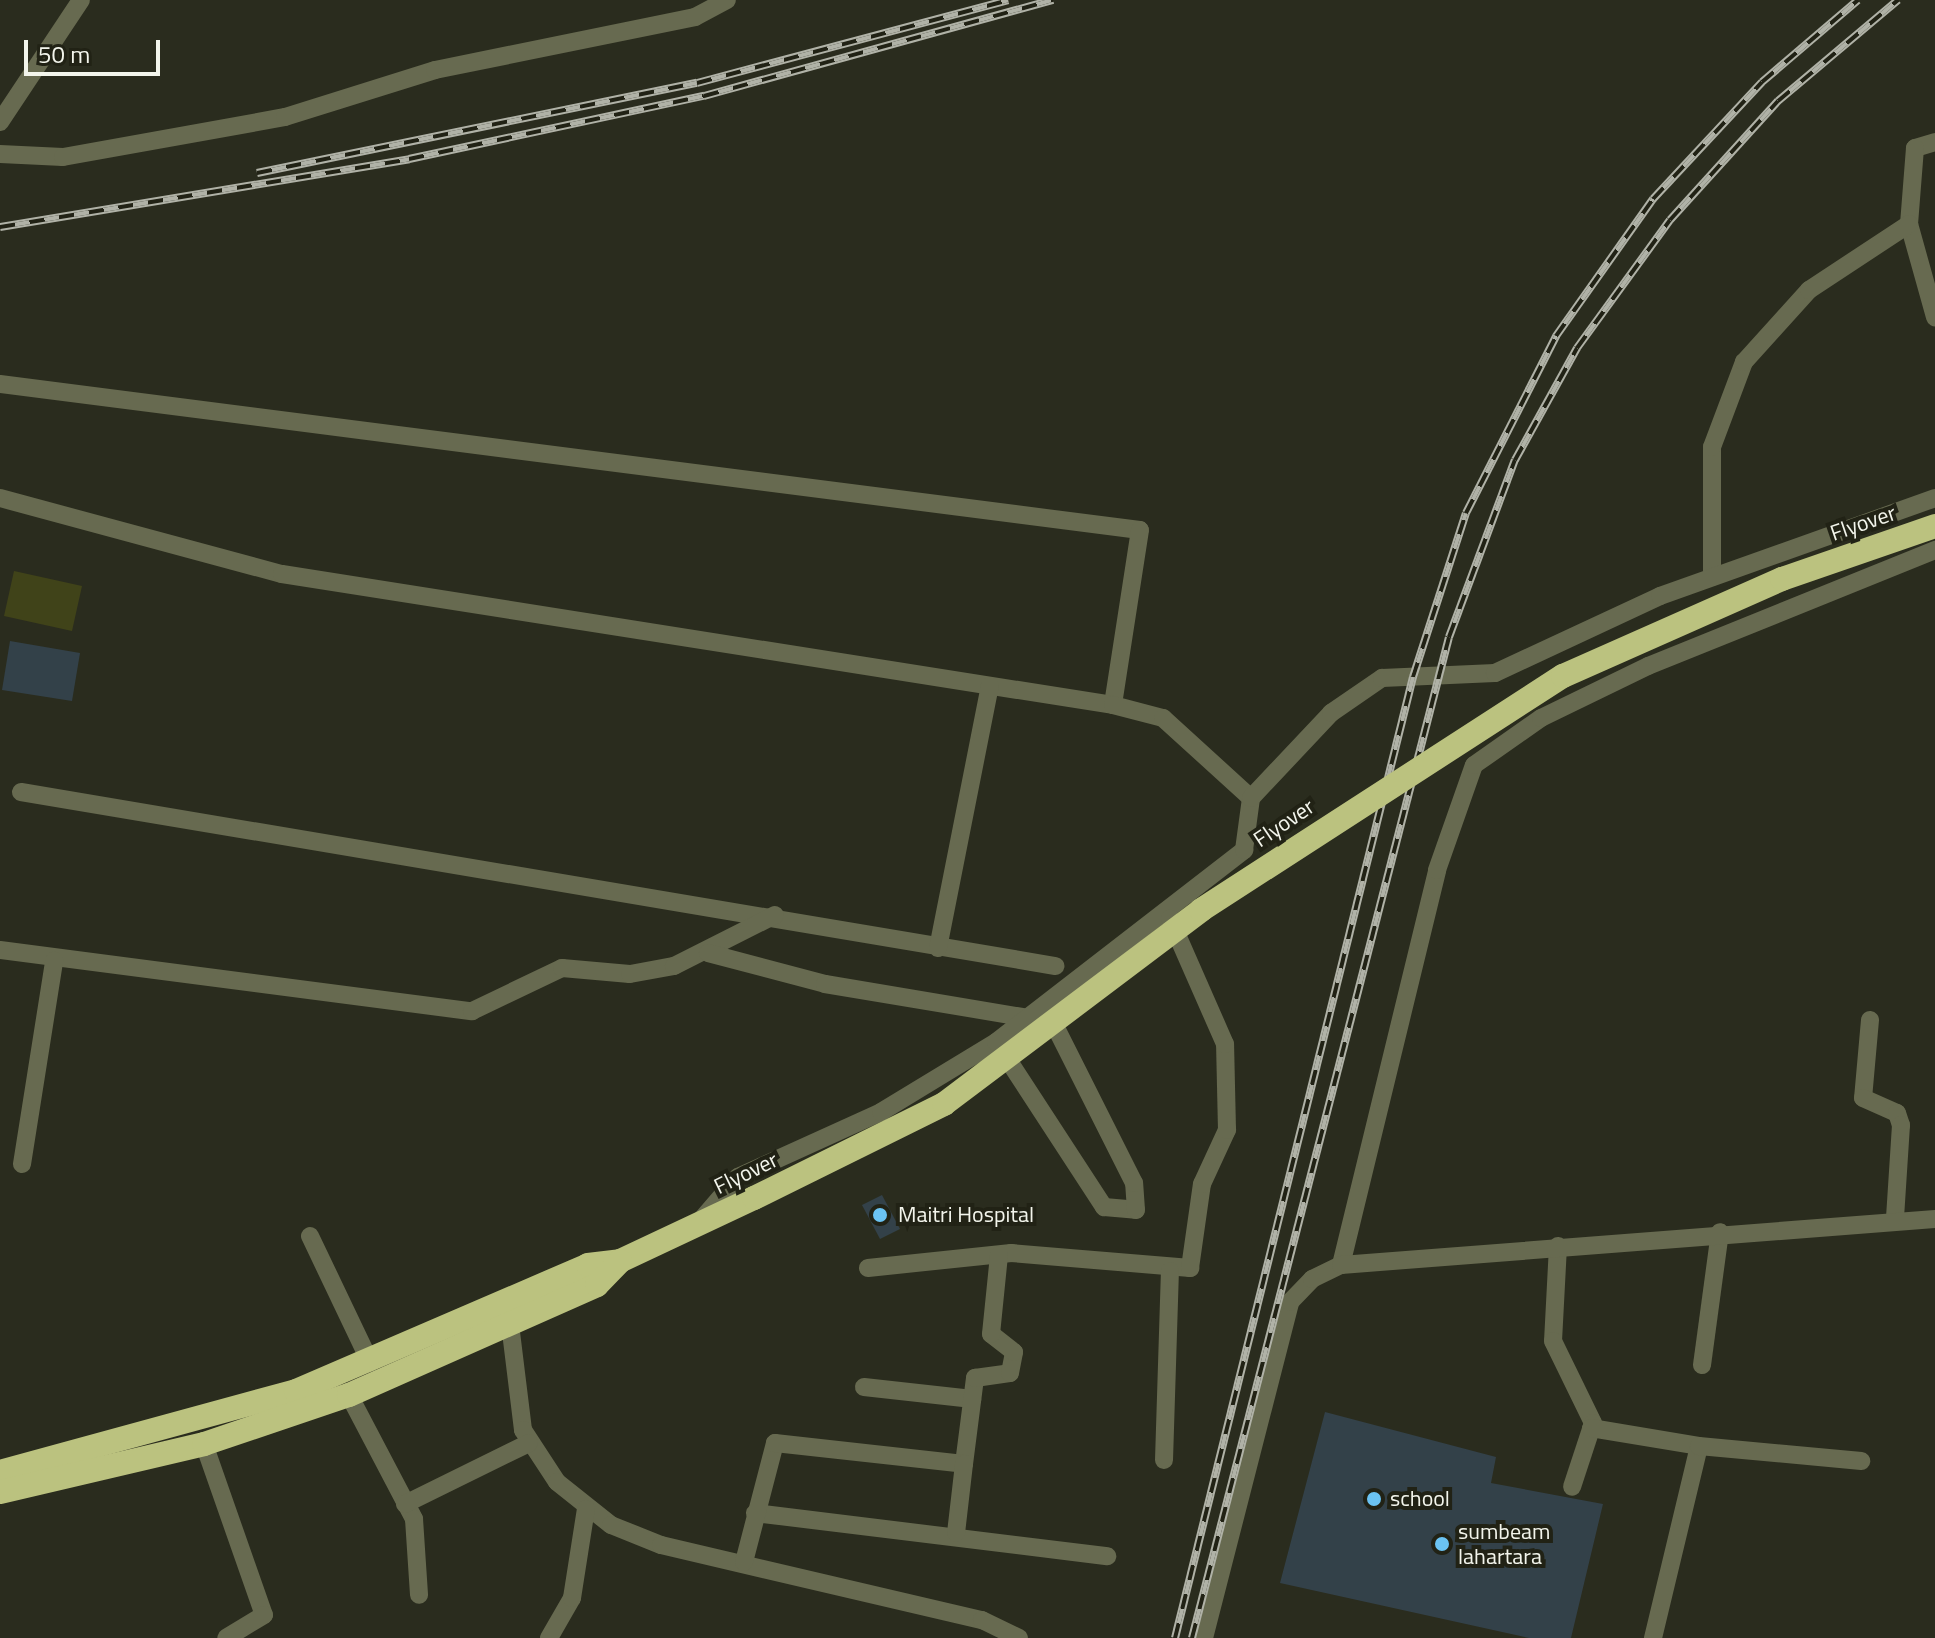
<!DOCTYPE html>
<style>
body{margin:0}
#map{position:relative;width:1935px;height:1638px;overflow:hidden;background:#2a2c1e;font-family:"Titillium Web",sans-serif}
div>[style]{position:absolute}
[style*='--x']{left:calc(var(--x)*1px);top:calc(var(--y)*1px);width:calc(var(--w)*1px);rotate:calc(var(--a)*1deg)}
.green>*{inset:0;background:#404319}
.building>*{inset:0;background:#334149}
.minor>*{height:18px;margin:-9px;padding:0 9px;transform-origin:9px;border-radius:9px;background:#676a50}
.highway>*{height:24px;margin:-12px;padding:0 12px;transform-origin:12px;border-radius:12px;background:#bbc27f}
.rail>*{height:8px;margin-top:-4px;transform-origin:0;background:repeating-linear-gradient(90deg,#212215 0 15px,#b0b2a7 0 30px);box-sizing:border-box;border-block:2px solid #b0b2a7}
.highway-bridge>*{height:24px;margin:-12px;padding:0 12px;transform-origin:12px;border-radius:12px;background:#bbc27f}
.dots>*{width:22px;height:22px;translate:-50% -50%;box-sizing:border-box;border:4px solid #212215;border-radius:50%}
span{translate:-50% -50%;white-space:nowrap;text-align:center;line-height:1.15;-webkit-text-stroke:8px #212215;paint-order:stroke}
.street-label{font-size:22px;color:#f3f5ec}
.poi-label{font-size:22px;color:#f3f5ec}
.left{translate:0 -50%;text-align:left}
.scale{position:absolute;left:24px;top:40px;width:136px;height:36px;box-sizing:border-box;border:4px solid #f3f5ec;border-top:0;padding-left:10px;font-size:24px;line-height:28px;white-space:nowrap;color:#f3f5ec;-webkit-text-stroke:6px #212215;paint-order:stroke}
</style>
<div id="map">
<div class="green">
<i style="clip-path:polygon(14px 571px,82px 586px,72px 631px,4px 616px)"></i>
</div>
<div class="building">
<i style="clip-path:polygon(10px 641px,80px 653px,72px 701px,2px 690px)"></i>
<i style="clip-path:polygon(882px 1195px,900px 1229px,880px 1239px,862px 1205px)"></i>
<i style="clip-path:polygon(1325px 1412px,1496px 1457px,1491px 1483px,1603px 1504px,1571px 1638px,1529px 1638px,1280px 1583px)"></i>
</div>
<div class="minor">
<i style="--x:0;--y:122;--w:146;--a:-56.4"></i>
<i style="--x:1935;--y:142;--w:21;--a:163"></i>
<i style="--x:1915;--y:148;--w:76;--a:94.5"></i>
<i style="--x:1909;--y:224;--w:97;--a:74.4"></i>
<i style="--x:0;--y:154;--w:63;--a:2.7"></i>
<i style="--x:63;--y:157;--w:226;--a:-10.2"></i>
<i style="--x:285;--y:117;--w:157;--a:-17.4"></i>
<i style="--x:435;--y:70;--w:265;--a:-11.5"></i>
<i style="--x:695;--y:17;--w:36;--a:-28"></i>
<i style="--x:0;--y:384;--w:1149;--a:7.3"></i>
<i style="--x:1140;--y:530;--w:177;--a:98.8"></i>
<i style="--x:0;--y:498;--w:292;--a:15.1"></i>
<i style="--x:282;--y:574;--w:841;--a:8.96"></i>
<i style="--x:1113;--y:705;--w:52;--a:14.6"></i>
<i style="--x:1163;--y:718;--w:119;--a:42.3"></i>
<i style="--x:1712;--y:577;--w:130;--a:-90"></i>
<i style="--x:1712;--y:447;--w:91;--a:-69.4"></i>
<i style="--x:1744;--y:362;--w:97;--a:-47.9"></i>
<i style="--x:1809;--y:290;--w:120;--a:-33.4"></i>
<i style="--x:21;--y:792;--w:1049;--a:9.55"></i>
<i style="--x:938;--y:948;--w:267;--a:-78.8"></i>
<i style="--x:0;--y:950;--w:476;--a:7.4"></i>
<i style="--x:472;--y:1011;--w:100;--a:-25.5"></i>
<i style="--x:562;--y:968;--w:68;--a:5"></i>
<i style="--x:630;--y:974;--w:45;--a:-10.3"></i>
<i style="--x:674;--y:966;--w:113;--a:-26.8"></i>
<i style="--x:708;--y:953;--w:121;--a:14.8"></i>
<i style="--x:825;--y:984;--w:206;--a:9.5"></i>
<i style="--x:1870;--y:1020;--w:78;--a:95.1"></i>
<i style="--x:1863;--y:1098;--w:37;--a:24"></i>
<i style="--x:1897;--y:1113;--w:13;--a:72"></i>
<i style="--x:1901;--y:1125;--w:94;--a:93.7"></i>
<i style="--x:1001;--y:1049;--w:189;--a:56.9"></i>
<i style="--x:1104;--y:1207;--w:32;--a:5"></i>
<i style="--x:1136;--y:1210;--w:27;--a:-94"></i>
<i style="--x:1134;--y:1183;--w:191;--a:-116.7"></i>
<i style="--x:22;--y:1164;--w:206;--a:-81"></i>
<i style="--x:701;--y:1220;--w:57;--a:-49.3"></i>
<i style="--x:738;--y:1177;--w:157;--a:-24.4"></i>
<i style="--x:881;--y:1112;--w:135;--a:-31.3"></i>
<i style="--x:996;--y:1042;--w:314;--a:-37.7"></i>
<i style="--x:1244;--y:850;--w:52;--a:-82.3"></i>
<i style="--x:1251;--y:798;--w:117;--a:-46.7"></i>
<i style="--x:1331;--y:713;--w:62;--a:-34.5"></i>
<i style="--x:1382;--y:678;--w:113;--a:-2.5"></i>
<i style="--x:1495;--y:673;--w:182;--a:-25"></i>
<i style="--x:1660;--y:596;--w:292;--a:-19.6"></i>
<i style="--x:310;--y:1236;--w:140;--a:64.5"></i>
<i style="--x:1558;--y:1246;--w:95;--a:93"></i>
<i style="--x:1553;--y:1341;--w:91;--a:64"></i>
<i style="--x:1593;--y:1423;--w:67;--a:108.2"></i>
<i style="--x:1341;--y:1265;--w:406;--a:-76.3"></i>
<i style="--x:1437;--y:870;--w:111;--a:-70.6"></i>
<i style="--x:1474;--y:765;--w:82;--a:-35"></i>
<i style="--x:1541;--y:718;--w:119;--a:-25.9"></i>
<i style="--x:1648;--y:666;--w:310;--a:-22"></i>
<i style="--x:868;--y:1268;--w:144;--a:-6"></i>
<i style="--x:1011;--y:1253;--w:180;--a:4.8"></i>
<i style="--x:1190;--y:1268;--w:85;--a:-81.9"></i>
<i style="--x:1202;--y:1184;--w:60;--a:-65.2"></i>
<i style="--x:1227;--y:1130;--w:86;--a:-91.3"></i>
<i style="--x:1225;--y:1044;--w:137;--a:-113.7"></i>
<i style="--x:510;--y:1324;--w:107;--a:83"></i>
<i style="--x:523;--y:1430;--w:62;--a:56.8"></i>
<i style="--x:557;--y:1482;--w:69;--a:38.5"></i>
<i style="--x:611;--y:1525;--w:54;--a:21.8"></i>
<i style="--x:661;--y:1545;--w:330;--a:13.2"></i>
<i style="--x:982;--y:1620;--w:41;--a:25.9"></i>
<i style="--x:1702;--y:1365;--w:134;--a:-82.3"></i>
<i style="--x:864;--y:1387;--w:109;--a:6.3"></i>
<i style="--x:349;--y:1395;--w:140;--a:62.3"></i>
<i style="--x:414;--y:1519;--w:76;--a:86.2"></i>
<i style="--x:1591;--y:1428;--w:109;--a:9.5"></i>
<i style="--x:204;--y:1444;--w:181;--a:70.7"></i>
<i style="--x:264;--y:1615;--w:44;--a:148.8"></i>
<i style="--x:1164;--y:1460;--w:189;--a:-88.2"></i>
<i style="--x:964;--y:1464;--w:87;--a:-82.7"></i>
<i style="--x:975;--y:1378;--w:35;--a:-8"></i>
<i style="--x:1010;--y:1373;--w:21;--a:-79"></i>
<i style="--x:1014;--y:1352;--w:29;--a:-142"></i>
<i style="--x:991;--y:1334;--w:79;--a:-84.2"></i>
<i style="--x:405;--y:1504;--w:138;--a:-26.2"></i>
<i style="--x:755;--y:1513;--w:355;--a:7"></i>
<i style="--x:744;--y:1562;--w:123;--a:-75.4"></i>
<i style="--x:775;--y:1443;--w:190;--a:6.3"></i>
<i style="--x:964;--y:1464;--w:69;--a:96.6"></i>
<i style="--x:549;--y:1638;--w:46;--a:-60.1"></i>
<i style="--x:572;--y:1598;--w:90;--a:-81.1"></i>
<i style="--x:1204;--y:1638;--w:347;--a:-75.6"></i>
<i style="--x:1290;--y:1302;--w:32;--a:-46"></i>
<i style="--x:1312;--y:1279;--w:32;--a:-26"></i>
<i style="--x:1341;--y:1265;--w:596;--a:-4.43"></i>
<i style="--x:1653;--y:1638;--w:197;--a:-76.5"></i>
<i style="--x:1699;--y:1446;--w:163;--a:5.3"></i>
</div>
<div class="highway">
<i style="--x:0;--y:1472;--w:307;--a:-15.3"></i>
<i style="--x:296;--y:1391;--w:318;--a:-23.3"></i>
<i style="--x:588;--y:1265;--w:32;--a:-7"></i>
<i style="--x:620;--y:1261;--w:148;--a:-25.2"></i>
<i style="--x:0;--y:1492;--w:210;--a:-13.2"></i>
<i style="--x:204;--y:1444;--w:153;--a:-18.7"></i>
<i style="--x:349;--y:1395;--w:271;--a:-23.9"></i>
<i style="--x:597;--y:1285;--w:33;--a:-46"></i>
</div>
<div class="rail">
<i style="--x:257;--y:173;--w:449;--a:-11.6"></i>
<i style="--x:697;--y:83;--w:322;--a:-14.9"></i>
<i style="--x:0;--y:227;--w:415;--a:-9.4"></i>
<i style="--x:409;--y:159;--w:302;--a:-12.1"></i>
<i style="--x:704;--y:96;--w:362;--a:-15.4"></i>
<i style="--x:1175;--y:1638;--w:990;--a:-76.09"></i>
<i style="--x:1413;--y:677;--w:172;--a:-72.1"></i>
<i style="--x:1466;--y:513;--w:199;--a:-63"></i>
<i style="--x:1556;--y:336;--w:168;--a:-54.7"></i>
<i style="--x:1653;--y:199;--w:160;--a:-47"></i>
<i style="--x:1762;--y:82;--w:126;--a:-40.5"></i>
<i style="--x:1192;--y:1638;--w:1033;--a:-75.6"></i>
<i style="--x:1449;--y:637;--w:189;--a:-69.6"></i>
<i style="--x:1515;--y:460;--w:128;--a:-61"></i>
<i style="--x:1577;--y:348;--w:158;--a:-54"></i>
<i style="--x:1670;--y:220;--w:161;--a:-47.8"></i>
<i style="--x:1778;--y:101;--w:157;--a:-40.1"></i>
</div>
<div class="highway-bridge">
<i style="--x:754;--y:1198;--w:212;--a:-26.3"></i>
<i style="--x:944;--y:1104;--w:322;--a:-37"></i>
<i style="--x:1201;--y:910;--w:431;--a:-32.9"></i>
<i style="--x:1563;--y:676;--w:240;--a:-23.9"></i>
<i style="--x:1782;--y:579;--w:162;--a:-19.1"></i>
</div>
<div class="dots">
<i style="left:880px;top:1215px;background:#6bc3f2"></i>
<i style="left:1374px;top:1499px;background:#6bc3f2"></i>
<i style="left:1442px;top:1544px;background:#6bc3f2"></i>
</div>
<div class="street-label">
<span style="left:1863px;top:523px;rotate:-19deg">Flyover</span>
<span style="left:1284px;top:823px;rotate:-34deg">Flyover</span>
<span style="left:746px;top:1173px;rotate:-26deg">Flyover</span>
</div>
<div class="poi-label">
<span class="left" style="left:898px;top:1215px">Maitri Hospital</span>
<span class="left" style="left:1390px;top:1499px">school</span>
<span class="left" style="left:1458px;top:1544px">sumbeam<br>lahartara</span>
</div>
<div class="scale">50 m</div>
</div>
